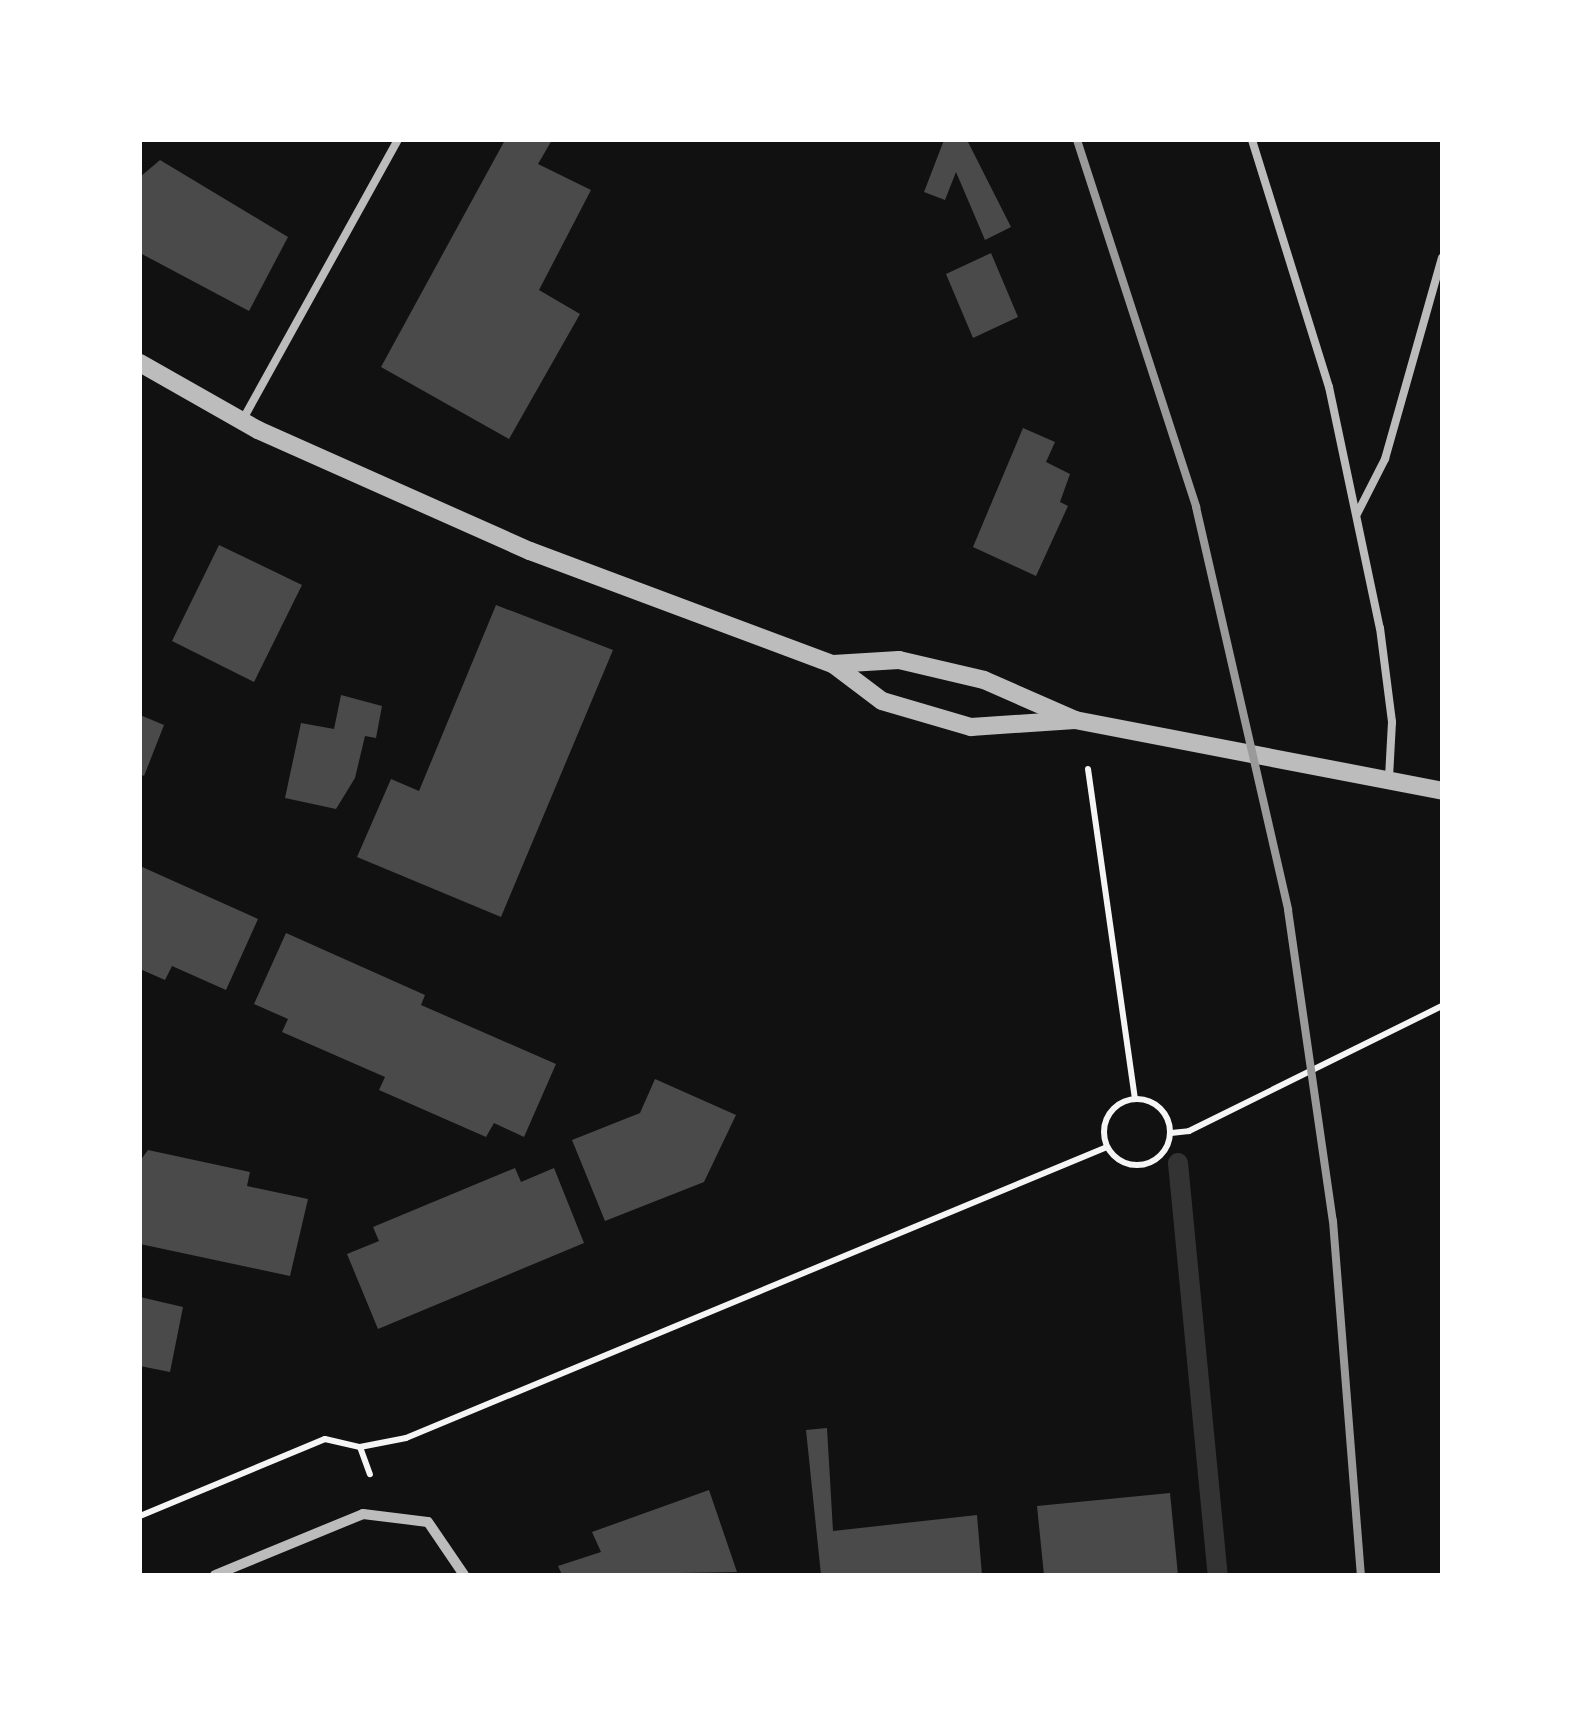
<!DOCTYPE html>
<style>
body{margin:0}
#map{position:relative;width:1582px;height:1715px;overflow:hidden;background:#111;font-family:"Noto Sans",sans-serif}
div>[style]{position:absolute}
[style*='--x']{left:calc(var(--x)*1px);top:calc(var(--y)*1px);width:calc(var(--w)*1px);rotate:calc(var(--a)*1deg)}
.stream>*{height:20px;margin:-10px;padding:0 10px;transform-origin:10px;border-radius:10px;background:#333}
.building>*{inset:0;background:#4a4a4a}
.path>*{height:6px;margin:-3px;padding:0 3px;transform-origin:3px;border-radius:3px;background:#f5f5f5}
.path>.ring{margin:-3px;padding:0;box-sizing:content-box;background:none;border:6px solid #f5f5f5;border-radius:50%}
.service>*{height:8px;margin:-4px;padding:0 4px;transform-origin:4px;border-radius:4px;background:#bcbcbc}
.minor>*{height:10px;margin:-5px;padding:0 5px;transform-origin:5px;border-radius:5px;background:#bcbcbc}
.tertiary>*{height:18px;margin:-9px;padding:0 9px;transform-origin:9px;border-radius:9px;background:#bcbcbc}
.rail>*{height:8px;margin:-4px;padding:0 4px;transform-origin:4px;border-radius:4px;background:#9a9a9a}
span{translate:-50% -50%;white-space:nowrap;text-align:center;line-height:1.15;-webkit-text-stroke:10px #fff;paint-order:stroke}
.frame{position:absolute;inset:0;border:142px solid #fff;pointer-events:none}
</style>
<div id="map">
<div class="stream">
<i style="--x:1178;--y:1163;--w:414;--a:84.5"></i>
</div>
<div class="building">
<i style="clip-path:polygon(505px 140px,552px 140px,538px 164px,591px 190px,539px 290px,580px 314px,509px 439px,381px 367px)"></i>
<i style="clip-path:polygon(944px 140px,967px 140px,1011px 227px,985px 240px,956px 172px,945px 200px,924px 192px)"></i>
<i style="clip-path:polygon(160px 160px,288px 237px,249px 311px,140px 253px,140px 177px)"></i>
<i style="clip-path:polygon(991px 253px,1018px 317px,973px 338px,946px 274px)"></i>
<i style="clip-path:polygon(1023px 428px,1055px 442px,1046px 462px,1070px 474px,1060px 502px,1068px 506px,1036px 576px,973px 547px)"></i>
<i style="clip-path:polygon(219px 545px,302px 585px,254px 682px,172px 641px)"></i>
<i style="clip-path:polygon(496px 605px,613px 650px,501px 917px,357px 857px,391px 779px,419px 791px)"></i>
<i style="clip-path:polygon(341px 695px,382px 706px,376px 738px,365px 736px,355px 778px,336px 809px,285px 798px,301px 723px,334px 729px)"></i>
<i style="clip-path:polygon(140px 715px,164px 725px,144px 776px,140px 774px)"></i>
<i style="clip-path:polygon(140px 866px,258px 919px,226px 990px,172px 966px,165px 980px,140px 969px)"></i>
<i style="clip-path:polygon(286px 933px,425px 995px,421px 1005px,556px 1064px,524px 1137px,494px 1123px,486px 1137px,379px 1090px,385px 1077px,282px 1032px,288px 1019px,254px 1004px)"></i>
<i style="clip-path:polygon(655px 1079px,736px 1115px,704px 1182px,605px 1221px,572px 1140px,640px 1113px)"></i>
<i style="clip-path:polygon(148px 1150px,250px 1172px,247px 1186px,308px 1199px,290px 1276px,140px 1244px,140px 1161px)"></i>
<i style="clip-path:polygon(515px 1168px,521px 1182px,554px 1168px,584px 1243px,378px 1329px,347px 1254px,379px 1241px,373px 1227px)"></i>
<i style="clip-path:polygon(140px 1297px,183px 1307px,170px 1372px,140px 1366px)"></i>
<i style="clip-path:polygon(827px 1428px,833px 1531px,977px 1515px,982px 1575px,821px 1575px,806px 1430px)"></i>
<i style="clip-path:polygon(709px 1490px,737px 1572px,562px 1575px,558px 1566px,601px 1552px,592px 1532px)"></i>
<i style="clip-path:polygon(1170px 1493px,1178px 1575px,1044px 1575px,1037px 1506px)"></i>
</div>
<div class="path">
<i style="--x:1088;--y:769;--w:332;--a:81.9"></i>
<i class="ring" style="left:1104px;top:1099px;width:60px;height:60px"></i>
<i style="--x:1171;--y:1133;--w:18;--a:-6"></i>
<i style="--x:1189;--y:1131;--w:282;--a:-26.3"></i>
<i style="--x:360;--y:1447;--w:29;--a:70"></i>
<i style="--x:140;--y:1516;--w:200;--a:-22.6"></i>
<i style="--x:325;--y:1439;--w:36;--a:13"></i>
<i style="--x:360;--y:1447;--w:47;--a:-11.1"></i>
<i style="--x:406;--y:1438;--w:759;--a:-22.54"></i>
</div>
<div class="service">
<i style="--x:1252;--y:140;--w:259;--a:72.7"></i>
<i style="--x:1329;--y:387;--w:246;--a:78.1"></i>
<i style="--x:1380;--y:628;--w:95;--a:82.7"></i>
<i style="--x:1392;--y:722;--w:56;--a:93.1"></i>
<i style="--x:242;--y:421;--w:321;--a:-61"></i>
<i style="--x:1357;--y:514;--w:62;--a:-63"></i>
<i style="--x:1385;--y:459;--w:209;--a:-74.2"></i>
</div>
<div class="minor">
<i style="--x:215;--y:1575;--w:160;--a:-22.4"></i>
<i style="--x:363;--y:1514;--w:65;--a:7"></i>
<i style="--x:428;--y:1522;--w:64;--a:55.8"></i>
</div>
<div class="tertiary">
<i style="--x:140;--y:363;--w:136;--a:29.6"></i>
<i style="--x:258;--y:430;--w:298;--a:24"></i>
<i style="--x:530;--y:551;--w:323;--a:20.5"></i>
<i style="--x:833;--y:664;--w:61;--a:37.1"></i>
<i style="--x:882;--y:701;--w:93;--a:16.3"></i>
<i style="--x:971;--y:727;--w:104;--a:-3.9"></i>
<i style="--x:833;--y:664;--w:66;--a:-3.5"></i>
<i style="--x:899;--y:660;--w:87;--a:13.2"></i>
<i style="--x:984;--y:680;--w:99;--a:23.7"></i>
<i style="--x:1075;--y:720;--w:374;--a:10.9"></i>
</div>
<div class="rail">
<i style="--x:1077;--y:140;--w:386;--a:72"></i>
<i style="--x:1196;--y:507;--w:413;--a:77.1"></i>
<i style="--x:1288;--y:910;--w:314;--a:81.8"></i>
<i style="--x:1333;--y:1221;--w:355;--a:85.5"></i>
</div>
<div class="frame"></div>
</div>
